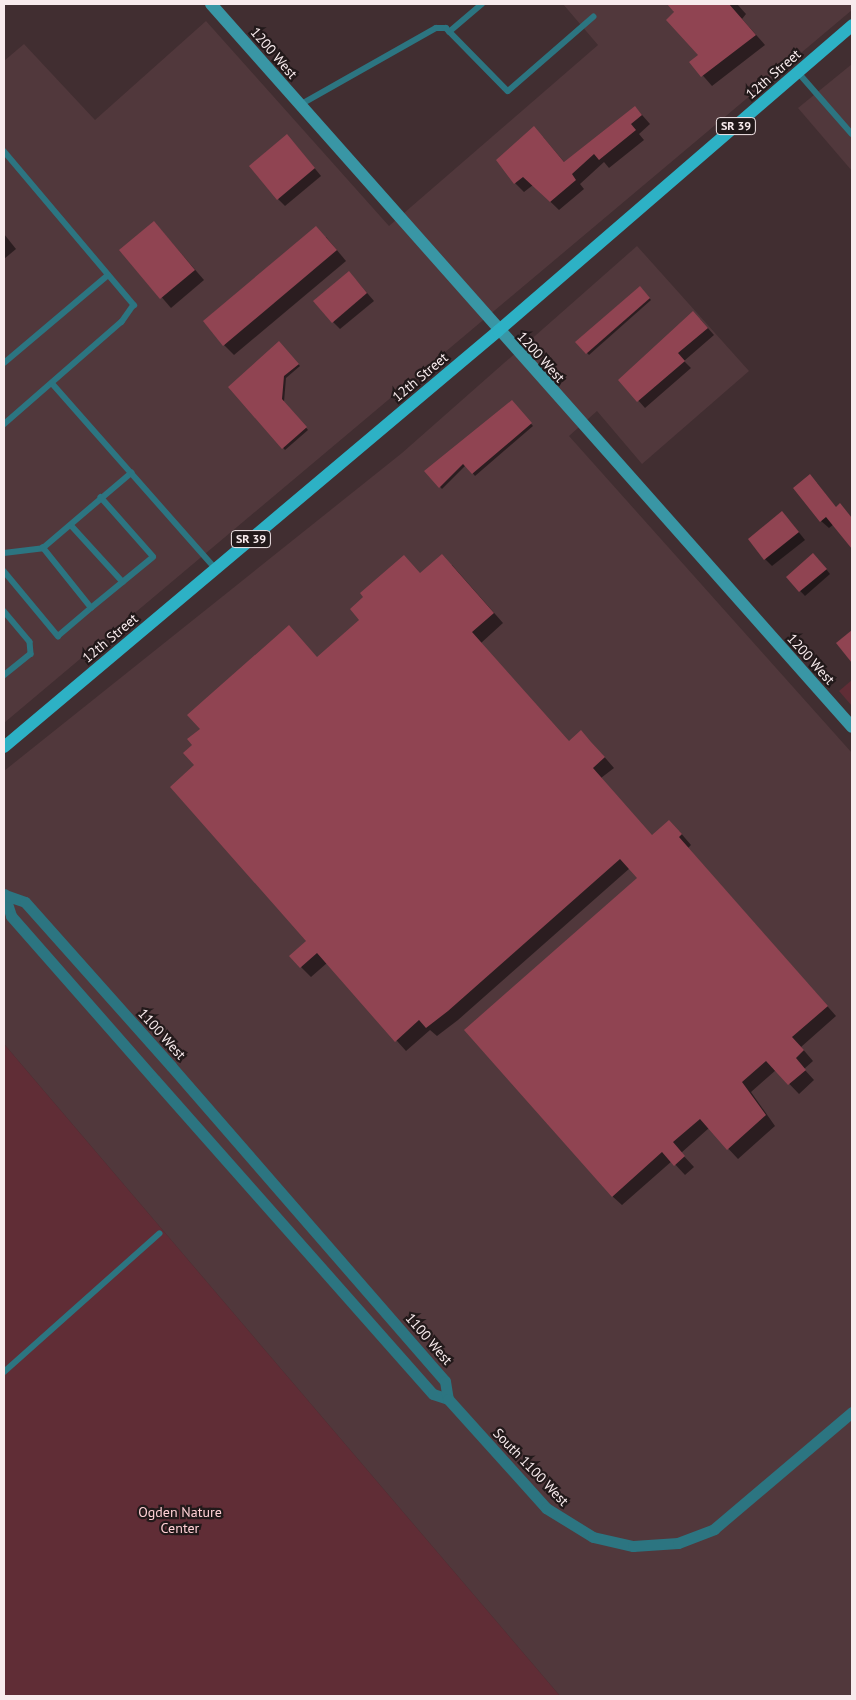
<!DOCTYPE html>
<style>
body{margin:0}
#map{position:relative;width:856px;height:1700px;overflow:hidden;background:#412e31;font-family:"PT Sans",sans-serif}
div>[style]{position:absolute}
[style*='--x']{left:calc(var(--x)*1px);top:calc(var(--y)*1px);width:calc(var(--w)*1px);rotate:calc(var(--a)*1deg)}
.built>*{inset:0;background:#51383c}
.green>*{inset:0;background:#602d36}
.shadow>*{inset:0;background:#0007}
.building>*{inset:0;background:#904452}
.lane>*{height:5.5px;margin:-2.75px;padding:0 2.75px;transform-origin:2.75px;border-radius:2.75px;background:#2c7581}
.street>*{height:11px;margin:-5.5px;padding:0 5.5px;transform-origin:5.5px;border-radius:5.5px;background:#2c7581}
.secondary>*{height:12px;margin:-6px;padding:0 6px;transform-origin:6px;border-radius:6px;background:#3996a5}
.primary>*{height:12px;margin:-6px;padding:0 6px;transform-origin:6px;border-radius:6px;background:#2db1c5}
span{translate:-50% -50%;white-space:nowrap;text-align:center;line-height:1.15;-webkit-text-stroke:4.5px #22191a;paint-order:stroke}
.shield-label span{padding:1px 4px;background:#22191a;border:1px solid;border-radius:4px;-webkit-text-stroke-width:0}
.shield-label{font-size:12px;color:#f8ebed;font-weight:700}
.street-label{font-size:14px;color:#f8ebed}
.park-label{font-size:14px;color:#ffd0d5}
.frame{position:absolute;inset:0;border:5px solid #f8ebed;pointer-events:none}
</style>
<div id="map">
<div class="built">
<i style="clip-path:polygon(563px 4px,852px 4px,852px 10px,4px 723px,4px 61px,24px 44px,95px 120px,206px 21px,389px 226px,598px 45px)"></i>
<i style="clip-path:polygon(852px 64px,852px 171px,798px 108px)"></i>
<i style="clip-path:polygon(637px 246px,749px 371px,642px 464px,597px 411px,569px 436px,852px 753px,852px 1696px,560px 1696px,4px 1044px,4px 771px,402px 453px)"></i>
</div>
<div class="green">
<i style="clip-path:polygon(852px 680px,852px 706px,839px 691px)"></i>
<i style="clip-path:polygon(4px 1044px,560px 1696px,4px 1696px)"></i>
</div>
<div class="shadow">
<i style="clip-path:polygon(737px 4px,746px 14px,742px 19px,765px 45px,712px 86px,691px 62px,699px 55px,670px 5px)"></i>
<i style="clip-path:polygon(635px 107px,650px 124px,639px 134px,644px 140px,609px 168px,604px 162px,580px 184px,584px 189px,559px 210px,533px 185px,524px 192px,515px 183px,543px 137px,565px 163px)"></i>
<i style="clip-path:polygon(294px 143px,321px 176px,285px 206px,278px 199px)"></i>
<i style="clip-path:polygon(154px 222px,204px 280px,171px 308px,121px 250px)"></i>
<i style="clip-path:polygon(4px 234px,16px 249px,4px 259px)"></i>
<i style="clip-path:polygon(326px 237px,346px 261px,234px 355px,224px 345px)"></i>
<i style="clip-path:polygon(356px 280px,374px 301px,340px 329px,333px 322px)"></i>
<i style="clip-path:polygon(640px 287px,651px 300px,589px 355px,577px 342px)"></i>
<i style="clip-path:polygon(700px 319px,714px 335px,684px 361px,691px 368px,645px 408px,620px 380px)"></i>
<i style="clip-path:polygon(279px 343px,300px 366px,286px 378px,284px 402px,308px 430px,285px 450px,229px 387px)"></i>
<i style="clip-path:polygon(512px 402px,533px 426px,475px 476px,466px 465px,442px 489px,426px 471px)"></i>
<i style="clip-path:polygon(817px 483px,836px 508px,840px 505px,852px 518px,852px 547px,834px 524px,829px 528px,821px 521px,795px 488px)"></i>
<i style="clip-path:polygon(789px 520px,805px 540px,772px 566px,765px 559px)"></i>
<i style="clip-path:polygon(818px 559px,830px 574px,805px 596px,787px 577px)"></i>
<i style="clip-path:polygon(452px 565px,503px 623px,481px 643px,569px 742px,601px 753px,614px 768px,601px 778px,652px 836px,679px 831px,691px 845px,688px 848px,836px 1016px,801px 1047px,813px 1061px,804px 1069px,814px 1080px,799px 1094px,776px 1070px,751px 1092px,775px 1126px,738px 1159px,709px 1128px,681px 1153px,694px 1167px,685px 1175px,672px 1161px,622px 1205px,612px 1196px,638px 878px,630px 868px,458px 1020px,437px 1036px,430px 1030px,406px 1051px,327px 963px,311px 977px,301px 967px,308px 941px,318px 658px,421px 574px)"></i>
</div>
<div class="building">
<i style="clip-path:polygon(667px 4px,729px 4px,756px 35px,701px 77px,689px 62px,698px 55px,666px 20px,674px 12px)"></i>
<i style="clip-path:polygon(635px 106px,642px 115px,631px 124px,636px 130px,599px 160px,594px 154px,572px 174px,576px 180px,550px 202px,523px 177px,514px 184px,496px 160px,534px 126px,564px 162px)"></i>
<i style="clip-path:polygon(287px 134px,315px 168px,277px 200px,249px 166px)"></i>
<i style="clip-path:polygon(154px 221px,195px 270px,160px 299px,119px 250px)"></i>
<i style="clip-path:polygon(316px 226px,337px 250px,223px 346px,203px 321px)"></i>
<i style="clip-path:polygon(349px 271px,367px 293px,332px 323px,313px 301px)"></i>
<i style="clip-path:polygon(640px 286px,650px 298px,586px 354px,575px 342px)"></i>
<i style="clip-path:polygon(693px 311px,708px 328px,678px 353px,685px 361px,637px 402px,618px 380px)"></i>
<i style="clip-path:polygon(279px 341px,299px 364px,284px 376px,282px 399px,307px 427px,282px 449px,228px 387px)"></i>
<i style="clip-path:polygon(512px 400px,532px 423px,472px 474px,463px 464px,439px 488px,424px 471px)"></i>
<i style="clip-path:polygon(810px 474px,836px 507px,840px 503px,852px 518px,852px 549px,826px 517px,820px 522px,793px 488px)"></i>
<i style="clip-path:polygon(782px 511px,799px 532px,764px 560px,748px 539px)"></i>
<i style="clip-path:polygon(813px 553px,827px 569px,799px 592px,786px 577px)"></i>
<i style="clip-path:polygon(442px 554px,494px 613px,472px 632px,569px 741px,581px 730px,591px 742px,605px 757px,593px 768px,652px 835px,669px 820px,682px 834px,679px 837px,828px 1006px,792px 1037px,804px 1050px,796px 1058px,806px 1070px,788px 1085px,766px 1061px,742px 1082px,766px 1115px,727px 1150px,700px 1119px,673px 1142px,685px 1156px,674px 1166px,662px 1152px,612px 1197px,464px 1030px,637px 878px,620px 859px,448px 1011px,426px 1028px,419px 1020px,395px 1042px,317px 953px,300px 968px,289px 956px,306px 941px,170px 787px,194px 765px,183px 753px,192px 745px,187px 739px,200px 729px,187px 715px,289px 625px,317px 657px,359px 620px,350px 609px,363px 597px,360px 593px,404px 555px,420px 573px)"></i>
<i style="clip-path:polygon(852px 630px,852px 663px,836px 643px)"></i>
</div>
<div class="lane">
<i style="--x:449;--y:32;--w:43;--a:-40.3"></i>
<i style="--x:798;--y:72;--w:82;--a:48.9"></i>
<i style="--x:300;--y:105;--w:156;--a:-29.5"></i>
<i style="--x:436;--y:28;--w:10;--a:0"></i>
<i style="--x:446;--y:28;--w:88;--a:45.5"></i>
<i style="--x:508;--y:91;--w:113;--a:-41"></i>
<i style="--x:4;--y:151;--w:202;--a:49.8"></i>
<i style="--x:134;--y:305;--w:21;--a:125"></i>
<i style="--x:122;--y:322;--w:157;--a:138.9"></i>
<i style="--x:4;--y:363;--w:136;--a:-40.2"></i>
<i style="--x:52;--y:383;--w:248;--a:48.6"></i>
<i style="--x:71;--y:525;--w:77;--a:47.6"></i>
<i style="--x:4;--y:553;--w:39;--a:-7"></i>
<i style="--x:43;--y:548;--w:116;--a:-40.4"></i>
<i style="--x:4;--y:571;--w:85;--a:50.3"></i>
<i style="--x:58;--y:636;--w:43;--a:-40.3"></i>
<i style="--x:91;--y:608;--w:77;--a:-128.7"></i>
<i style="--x:91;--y:608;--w:80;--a:-39.4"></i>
<i style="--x:153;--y:557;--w:79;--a:-131.4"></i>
<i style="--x:4;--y:611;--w:40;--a:50"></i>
<i style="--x:30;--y:642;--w:12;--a:85"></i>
<i style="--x:31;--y:654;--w:35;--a:141"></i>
<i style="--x:4;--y:1372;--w:208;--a:-41.7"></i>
</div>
<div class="street">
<i style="--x:4;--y:894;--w:23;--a:72"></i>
<i style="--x:11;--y:916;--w:218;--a:48.7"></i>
<i style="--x:155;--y:1080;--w:419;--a:48.5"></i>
<i style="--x:433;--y:1394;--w:16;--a:18"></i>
<i style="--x:5;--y:895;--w:21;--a:19"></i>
<i style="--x:25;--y:902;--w:220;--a:48.3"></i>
<i style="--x:171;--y:1066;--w:417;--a:49"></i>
<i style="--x:445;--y:1381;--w:18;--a:81"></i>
<i style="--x:448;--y:1399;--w:147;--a:48"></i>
<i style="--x:546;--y:1508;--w:55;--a:31.7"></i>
<i style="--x:593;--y:1537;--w:41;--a:12.7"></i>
<i style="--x:633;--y:1546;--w:45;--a:-3.8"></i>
<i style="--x:678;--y:1543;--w:39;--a:-21"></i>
<i style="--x:714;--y:1529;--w:181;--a:-40.3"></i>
</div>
<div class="secondary">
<i style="--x:211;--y:4;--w:966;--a:48.44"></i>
</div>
<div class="primary">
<i style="--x:4;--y:747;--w:646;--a:-40.1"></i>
<i style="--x:498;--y:331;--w:468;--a:-40.8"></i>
</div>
<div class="shield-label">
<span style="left:736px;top:126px">SR 39</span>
<span style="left:251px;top:539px">SR 39</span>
</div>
<div class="street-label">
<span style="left:274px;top:53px;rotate:49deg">1200 West</span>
<span style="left:773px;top:74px;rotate:-41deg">12th Street</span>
<span style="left:541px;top:357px;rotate:48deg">1200 West</span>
<span style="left:420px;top:377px;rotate:-40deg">12th Street</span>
<span style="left:110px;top:638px;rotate:-40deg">12th Street</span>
<span style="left:811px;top:659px;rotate:48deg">1200 West</span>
<span style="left:162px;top:1034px;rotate:48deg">1100 West</span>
<span style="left:429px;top:1339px;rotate:49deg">1100 West</span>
<span style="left:531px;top:1467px;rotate:46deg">South 1100 West</span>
</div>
<div class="park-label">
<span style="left:180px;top:1520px">Ogden Nature<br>Center</span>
</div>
<div class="frame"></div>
</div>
